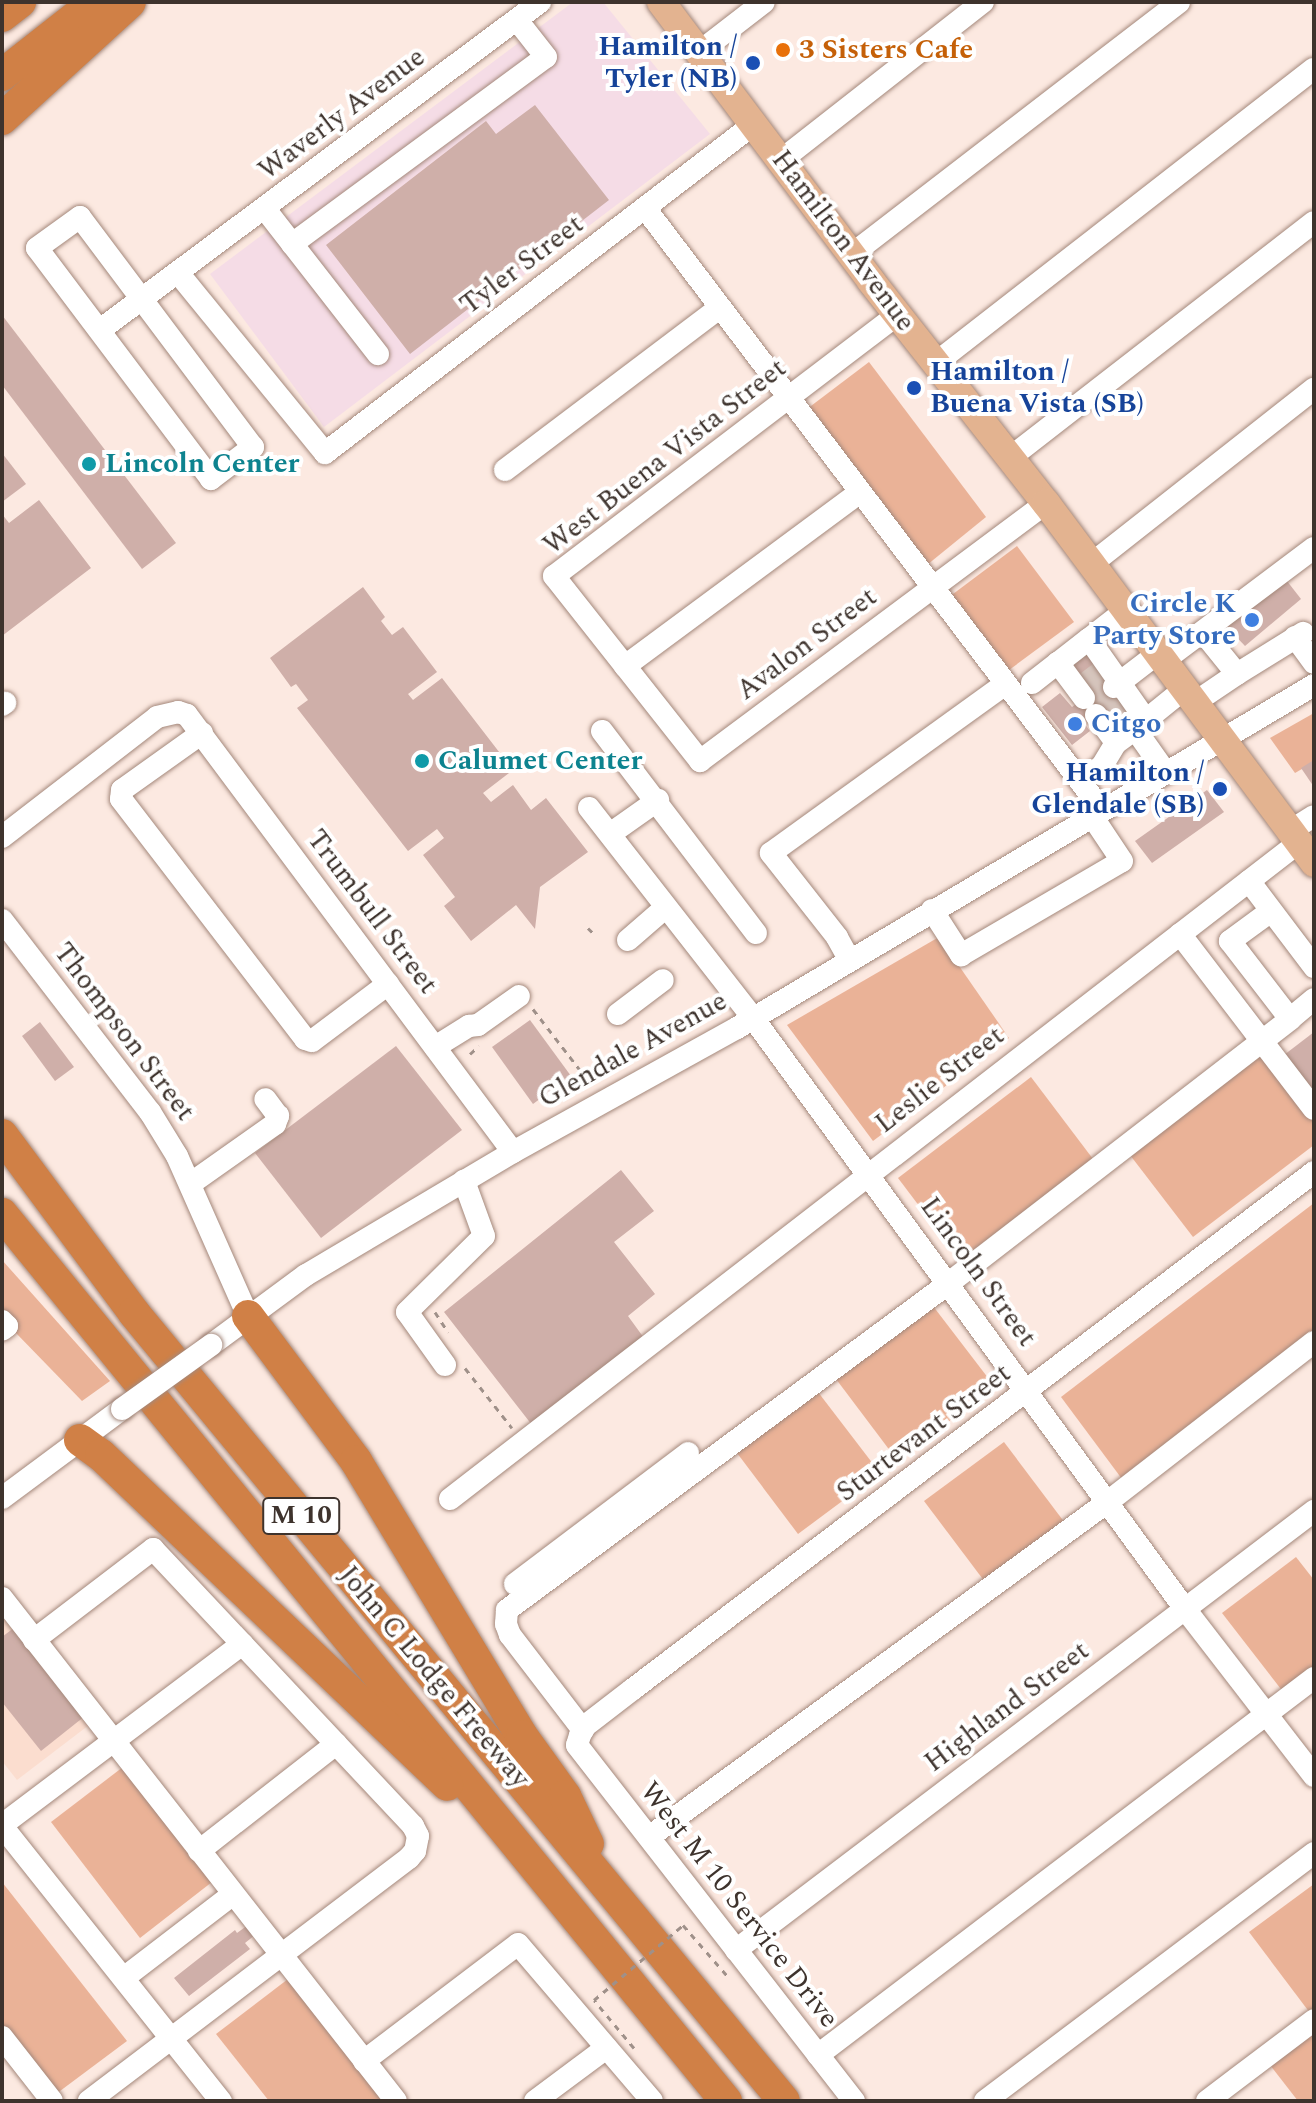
<!DOCTYPE html>
<style>
body{margin:0}
#map{position:relative;width:1316px;height:2103px;overflow:hidden;background:#fce9e1;font-family:Spectral,serif}
div>[style]{position:absolute}
[style*='--x']{left:calc(var(--x)*1px);top:calc(var(--y)*1px);width:calc(var(--w)*1px);rotate:calc(var(--a)*1deg)}
.commercial>*{inset:0;background:#f5dce6}
.built>*{inset:0;background:#fbddcf}
.green>*{inset:0;background:#eab297}
.building>*{inset:0;background:#cfafa9}
.minor-tunnel>*{height:22px;margin-top:-11px;transform-origin:0;background:repeating-linear-gradient(90deg,#d6c5bd 0 22px,transparent 0 33px)}
.path>*{height:3px;margin-top:-1.5px;transform-origin:0;background:repeating-linear-gradient(90deg,#9f9089 0 6px,transparent 0 12px)}
.roads{filter:drop-shadow(0 0 2px #a4887b) drop-shadow(0 0 2px #a4887b)}
.minor>*{height:22px;margin:-11px;padding:0 11px;transform-origin:11px;border-radius:11px;background:#fff}
.major>*{height:28px;margin:-14px;padding:0 14px;transform-origin:14px;border-radius:14px;background:#e3b390}
.highway>*{height:32px;margin:-16px;padding:0 16px;transform-origin:16px;border-radius:16px;background:#d08046}
.path-bridge>*{height:3px;margin-top:-1.5px;transform-origin:0;background:repeating-linear-gradient(90deg,#9f9089 0 6px,transparent 0 12px)}
.bridges{filter:drop-shadow(0 0 2px #a4887b) drop-shadow(0 0 2px #a4887b)}
.minor-bridge>*{height:22px;margin:-11px;padding:0 11px;transform-origin:11px;border-radius:11px;background:#fff}
.dots>*{width:22px;height:22px;translate:-50% -50%;box-sizing:border-box;border:4px solid #fff;border-radius:50%}
span{translate:-50% -50%;white-space:nowrap;text-align:center;line-height:1.15;-webkit-text-stroke:8px #fff;paint-order:stroke}
.shield-label span{padding:2px 6px;background:#fff;border:2px solid;border-radius:6px;-webkit-text-stroke-width:0}
.shield-label{font-size:26px;color:#3e332d;font-weight:700}
.transit-label{font-size:28px;color:#164399;font-weight:700}
.right{translate:-100% -50%;text-align:right}
.left{translate:0 -50%;text-align:left}
.food-label{font-size:28px;color:#c56008;font-weight:700}
.street-label{font-size:28px;color:#3e332d}
.culture-label{font-size:28px;color:#0d838f;font-weight:700}
.shop-label{font-size:28px;color:#366cbe;font-weight:700}
.frame{position:absolute;inset:0;border:4px solid #3e332d;pointer-events:none}
</style>
<div id="map">
<div class="commercial">
<i style="clip-path:polygon(573px 2px,603px 2px,710px 134px,324px 427px,210px 274px)"></i>
</div>
<div class="built">
<i style="clip-path:polygon(2px 1611px,89px 1725px,17px 1780px,2px 1761px)"></i>
</div>
<div class="green">
<i style="clip-path:polygon(869px 362px,986px 517px,922px 569px,803px 412px)"></i>
<i style="clip-path:polygon(1017px 546px,1074px 622px,1005px 673px,949px 597px)"></i>
<i style="clip-path:polygon(1314px 713px,1314px 762px,1295px 773px,1270px 738px)"></i>
<i style="clip-path:polygon(939px 937px,1009px 1038px,873px 1141px,787px 1025px)"></i>
<i style="clip-path:polygon(1263px 1054px,1314px 1121px,1314px 1145px,1193px 1237px,1130px 1155px)"></i>
<i style="clip-path:polygon(1031px 1077px,1093px 1159px,960px 1260px,898px 1178px)"></i>
<i style="clip-path:polygon(1314px 1203px,1314px 1329px,1122px 1479px,1061px 1397px)"></i>
<i style="clip-path:polygon(2px 1260px,110px 1381px,82px 1401px,15px 1332px,2px 1315px)"></i>
<i style="clip-path:polygon(933px 1306px,995px 1387px,897px 1460px,836px 1379px)"></i>
<i style="clip-path:polygon(818px 1392px,880px 1473px,798px 1534px,737px 1453px)"></i>
<i style="clip-path:polygon(1004px 1442px,1065px 1523px,985px 1582px,924px 1501px)"></i>
<i style="clip-path:polygon(1296px 1557px,1314px 1580px,1314px 1670px,1284px 1693px,1222px 1613px)"></i>
<i style="clip-path:polygon(123px 1767px,212px 1882px,140px 1938px,51px 1822px)"></i>
<i style="clip-path:polygon(2px 1882px,127px 2041px,56px 2094px,2px 2026px)"></i>
<i style="clip-path:polygon(1314px 1884px,1314px 2010px,1310px 2013px,1249px 1932px)"></i>
<i style="clip-path:polygon(292px 1976px,389px 2101px,269px 2101px,216px 2034px)"></i>
<i style="clip-path:polygon(1314px 2032px,1314px 2101px,1298px 2101px,1270px 2065px)"></i>
</div>
<div class="building">
<i style="clip-path:polygon(535px 105px,609px 200px,410px 354px,326px 245px,486px 121px,496px 134px)"></i>
<i style="clip-path:polygon(2px 315px,176px 543px,142px 569px,2px 385px)"></i>
<i style="clip-path:polygon(2px 453px,26px 484px,2px 502px)"></i>
<i style="clip-path:polygon(39px 500px,91px 568px,2px 636px,2px 514px,9px 523px)"></i>
<i style="clip-path:polygon(1287px 581px,1301px 599px,1245px 646px,1227px 627px)"></i>
<i style="clip-path:polygon(363px 587px,385px 617px,381px 621px,392px 635px,403px 627px,437px 672px,408px 694px,413px 700px,442px 678px,513px 770px,483px 793px,491px 802px,513px 785px,531px 810px,546px 798px,588px 852px,540px 887px,535px 929px,516px 905px,471px 941px,444px 906px,455px 897px,423px 855px,444px 838px,437px 829px,408px 851px,297px 708px,308px 700px,296px 684px,291px 687px,270px 658px)"></i>
<i style="clip-path:polygon(1089px 653px,1138px 717px,1122px 730px,1105px 708px,1084px 723px,1090px 731px,1072px 745px,1042px 707px,1060px 693px,1072px 707px,1093px 692px,1073px 665px)"></i>
<i style="clip-path:polygon(1314px 760px,1314px 787px,1301px 768px)"></i>
<i style="clip-path:polygon(1207px 790px,1224px 812px,1152px 863px,1135px 841px)"></i>
<i style="clip-path:polygon(530px 1020px,571px 1076px,533px 1104px,492px 1047px)"></i>
<i style="clip-path:polygon(40px 1022px,74px 1067px,55px 1081px,22px 1036px)"></i>
<i style="clip-path:polygon(1314px 1032px,1314px 1094px,1284px 1055px)"></i>
<i style="clip-path:polygon(396px 1046px,462px 1130px,321px 1238px,255px 1153px)"></i>
<i style="clip-path:polygon(621px 1170px,654px 1211px,614px 1242px,655px 1294px,628px 1316px,644px 1338px,532px 1425px,444px 1312px)"></i>
<i style="clip-path:polygon(15px 1627px,85px 1716px,41px 1751px,2px 1702px,2px 1637px)"></i>
<i style="clip-path:polygon(248px 1925px,255px 1935px,245px 1943px,250px 1949px,189px 1996px,174px 1978px,235px 1930px,237px 1933px)"></i>
</div>
<div class="minor-tunnel">
<i style="--x:1086;--y:683;--w:20;--a:-37"></i>
<i style="--x:1089;--y:705;--w:31;--a:-36"></i>
<i style="--x:1110;--y:715;--w:21;--a:-39"></i>
</div>
<div class="path">
<i style="--x:588;--y:928;--w:11;--a:45"></i>
<i style="--x:533;--y:1009;--w:93;--a:52.4"></i>
<i style="--x:470;--y:1054;--w:12;--a:-42"></i>
<i style="--x:435;--y:1312;--w:24;--a:57"></i>
<i style="--x:465;--y:1368;--w:76;--a:51.9"></i>
</div>
<div class="roads">
<div class="minor">
<i style="--x:698;--y:53;--w:83;--a:-37.7"></i>
<i style="--x:780;--y:161;--w:258;--a:-38.1"></i>
<i style="--x:645;--y:208;--w:756;--a:52.8"></i>
<i style="--x:265;--y:209;--w:184;--a:52.1"></i>
<i style="--x:80;--y:217;--w:288;--a:53.1"></i>
<i style="--x:253;--y:447;--w:53;--a:142.7"></i>
<i style="--x:211;--y:479;--w:289;--a:-127"></i>
<i style="--x:37;--y:248;--w:53;--a:-35.8"></i>
<i style="--x:292;--y:244;--w:315;--a:-36.4"></i>
<i style="--x:546;--y:57;--w:47;--a:-128.1"></i>
<i style="--x:851;--y:255;--w:414;--a:-37.6"></i>
<i style="--x:179;--y:274;--w:231;--a:50.8"></i>
<i style="--x:325;--y:453;--w:541;--a:-37.48"></i>
<i style="--x:897;--y:315;--w:431;--a:142.7"></i>
<i style="--x:554;--y:576;--w:236;--a:51.7"></i>
<i style="--x:700;--y:761;--w:432;--a:-36.7"></i>
<i style="--x:100;--y:330;--w:549;--a:-36.7"></i>
<i style="--x:937;--y:362;--w:477;--a:-37.9"></i>
<i style="--x:1011;--y:457;--w:383;--a:-37.8"></i>
<i style="--x:505;--y:470;--w:268;--a:-37.1"></i>
<i style="--x:1090;--y:565;--w:285;--a:-38.2"></i>
<i style="--x:1203;--y:632;--w:54;--a:51"></i>
<i style="--x:1237;--y:674;--w:78;--a:-31.8"></i>
<i style="--x:1295;--y:637;--w:32;--a:54"></i>
<i style="--x:1089;--y:639;--w:46;--a:-37.9"></i>
<i style="--x:1162;--y:662;--w:190;--a:-36.9"></i>
<i style="--x:625;--y:666;--w:291;--a:-36.5"></i>
<i style="--x:1032;--y:683;--w:33;--a:-38"></i>
<i style="--x:1114;--y:687;--w:54;--a:-37.5"></i>
<i style="--x:1084;--y:698;--w:44;--a:-126.6"></i>
<i style="--x:1058;--y:663;--w:39;--a:-38"></i>
<i style="--x:1089;--y:639;--w:99;--a:54.9"></i>
<i style="--x:1146;--y:720;--w:14;--a:141"></i>
<i style="--x:1194;--y:703;--w:52;--a:-34"></i>
<i style="--x:2;--y:705;--w:4;--a:-34"></i>
<i style="--x:1096;--y:715;--w:34;--a:54"></i>
<i style="--x:1146;--y:720;--w:48;--a:-39"></i>
<i style="--x:602;--y:731;--w:254;--a:52.7"></i>
<i style="--x:202;--y:733;--w:98;--a:144.5"></i>
<i style="--x:122;--y:790;--w:9;--a:96"></i>
<i style="--x:121;--y:799;--w:302;--a:52.5"></i>
<i style="--x:305;--y:1039;--w:7;--a:16"></i>
<i style="--x:312;--y:1041;--w:95;--a:-36.9"></i>
<i style="--x:1080;--y:781;--w:27;--a:-34"></i>
<i style="--x:1102;--y:766;--w:27;--a:-59"></i>
<i style="--x:1116;--y:743;--w:24;--a:-36"></i>
<i style="--x:1135;--y:729;--w:54;--a:54.8"></i>
<i style="--x:589;--y:808;--w:266;--a:52"></i>
<i style="--x:753;--y:1018;--w:732;--a:53.83"></i>
<i style="--x:1185;--y:1609;--w:211;--a:52.3"></i>
<i style="--x:1290;--y:831;--w:28;--a:-32"></i>
<i style="--x:610;--y:834;--w:59;--a:-35.3"></i>
<i style="--x:2;--y:837;--w:196;--a:-37.7"></i>
<i style="--x:157;--y:717;--w:22;--a:-13"></i>
<i style="--x:178;--y:712;--w:9;--a:18"></i>
<i style="--x:187;--y:715;--w:545;--a:53.28"></i>
<i style="--x:1249;--y:881;--w:108;--a:52.9"></i>
<i style="--x:932;--y:910;--w:54;--a:57.2"></i>
<i style="--x:961;--y:955;--w:186;--a:-30.3"></i>
<i style="--x:1122;--y:861;--w:54;--a:-123.7"></i>
<i style="--x:1271;--y:911;--w:51;--a:143.8"></i>
<i style="--x:1230;--y:941;--w:98;--a:52.4"></i>
<i style="--x:1290;--y:1019;--w:31;--a:-40"></i>
<i style="--x:2;--y:920;--w:242;--a:52.4"></i>
<i style="--x:150;--y:1112;--w:52;--a:58.5"></i>
<i style="--x:177;--y:1156;--w:175;--a:66.1"></i>
<i style="--x:1180;--y:934;--w:220;--a:52.6"></i>
<i style="--x:628;--y:940;--w:50;--a:-41"></i>
<i style="--x:849;--y:959;--w:25;--a:-119"></i>
<i style="--x:837;--y:937;--w:107;--a:-128.2"></i>
<i style="--x:771;--y:853;--w:289;--a:-35.8"></i>
<i style="--x:618;--y:1014;--w:56;--a:-37.1"></i>
<i style="--x:435;--y:1047;--w:40;--a:-32"></i>
<i style="--x:469;--y:1026;--w:9;--a:-6"></i>
<i style="--x:478;--y:1025;--w:50;--a:-35.3"></i>
<i style="--x:190;--y:1184;--w:104;--a:-35.2"></i>
<i style="--x:275;--y:1124;--w:9;--a:-69"></i>
<i style="--x:278;--y:1116;--w:21;--a:-127"></i>
<i style="--x:2;--y:1321;--w:7;--a:45"></i>
<i style="--x:7;--y:1326;--w:6;--a:141"></i>
<i style="--x:211;--y:1345;--w:118;--a:-36.4"></i>
<i style="--x:306;--y:1275;--w:241;--a:-30.7"></i>
<i style="--x:513;--y:1152;--w:256;--a:-29"></i>
<i style="--x:737;--y:1028;--w:671;--a:-30.73"></i>
<i style="--x:445;--y:1365;--w:65;--a:-125.6"></i>
<i style="--x:407;--y:1312;--w:108;--a:-44.6"></i>
<i style="--x:484;--y:1236;--w:59;--a:-110"></i>
<i style="--x:2;--y:1498;--w:149;--a:-36.6"></i>
<i style="--x:450;--y:1499;--w:1072;--a:-37.72"></i>
<i style="--x:515;--y:1584;--w:217;--a:-37.1"></i>
<i style="--x:2;--y:1598;--w:639;--a:51.93"></i>
<i style="--x:34;--y:1640;--w:150;--a:-37.4"></i>
<i style="--x:153;--y:1549;--w:380;--a:46.8"></i>
<i style="--x:413;--y:1826;--w:11;--a:63"></i>
<i style="--x:418;--y:1836;--w:15;--a:101"></i>
<i style="--x:415;--y:1851;--w:9;--a:131"></i>
<i style="--x:409;--y:1858;--w:402;--a:142.8"></i>
<i style="--x:583;--y:1730;--w:120;--a:-127.5"></i>
<i style="--x:510;--y:1635;--w:12;--a:-110"></i>
<i style="--x:506;--y:1624;--w:14;--a:-86"></i>
<i style="--x:507;--y:1610;--w:550;--a:-36.49"></i>
<i style="--x:949;--y:1283;--w:431;--a:-37.7"></i>
<i style="--x:2;--y:1825;--w:301;--a:-37"></i>
<i style="--x:2;--y:1826;--w:352;--a:51.5"></i>
<i style="--x:649;--y:1837;--w:570;--a:-36.15"></i>
<i style="--x:1109;--y:1501;--w:259;--a:-37.8"></i>
<i style="--x:199;--y:1851;--w:174;--a:-38"></i>
<i style="--x:736;--y:1950;--w:726;--a:-37.22"></i>
<i style="--x:125;--y:1977;--w:136;--a:-37.5"></i>
<i style="--x:2;--y:2037;--w:81;--a:52"></i>
<i style="--x:818;--y:2055;--w:623;--a:-37.24"></i>
<i style="--x:364;--y:2061;--w:193;--a:-37.2"></i>
<i style="--x:518;--y:1944;--w:206;--a:49.5"></i>
<i style="--x:535;--y:2101;--w:89;--a:-36.7"></i>
<i style="--x:854;--y:2101;--w:451;--a:-127.9"></i>
<i style="--x:577;--y:1745;--w:10;--a:-73"></i>
<i style="--x:580;--y:1735;--w:10;--a:-61"></i>
<i style="--x:585;--y:1726;--w:61;--a:-37.6"></i>
<i style="--x:633;--y:1689;--w:855;--a:-37.2"></i>
<i style="--x:985;--y:2101;--w:412;--a:-37"></i>
<i style="--x:1207;--y:2101;--w:134;--a:-37.1"></i>
</div>
<div class="major">
<i style="--x:661;--y:2;--w:349;--a:53"></i>
<i style="--x:871;--y:281;--w:283;--a:51.8"></i>
<i style="--x:1046;--y:503;--w:449;--a:53.3"></i>
</div>
<div class="highway">
<i style="--x:2;--y:16;--w:23;--a:-38"></i>
<i style="--x:2;--y:75;--w:118;--a:-38.1"></i>
<i style="--x:2;--y:119;--w:173;--a:-42.4"></i>
<i style="--x:2;--y:1135;--w:222;--a:53.4"></i>
<i style="--x:134;--y:1313;--w:1021;--a:50.48"></i>
<i style="--x:2;--y:1214;--w:1145;--a:50.78"></i>
<i style="--x:248;--y:1316;--w:181;--a:53.3"></i>
<i style="--x:356;--y:1461;--w:321;--a:58.9"></i>
<i style="--x:522;--y:1736;--w:74;--a:54.4"></i>
<i style="--x:565;--y:1796;--w:53;--a:64.4"></i>
<i style="--x:80;--y:1440;--w:26;--a:36"></i>
<i style="--x:101;--y:1455;--w:478;--a:43.6"></i>
</div>
</div>
<div class="path-bridge">
<i style="--x:634;--y:2048;--w:62;--a:-129.8"></i>
<i style="--x:594;--y:2000;--w:116;--a:-40.1"></i>
<i style="--x:683;--y:1925;--w:70;--a:49"></i>
</div>
<div class="bridges">
<div class="minor-bridge">
<i style="--x:122;--y:1409;--w:110;--a:-35.7"></i>
</div>
</div>
<div class="dots">
<i style="left:783px;top:50px;background:#e8710a"></i>
<i style="left:753px;top:63px;background:#1a4fb4"></i>
<i style="left:914px;top:388px;background:#1a4fb4"></i>
<i style="left:89px;top:464px;background:#0f9aa8"></i>
<i style="left:1252px;top:620px;background:#3f7fe0"></i>
<i style="left:1075px;top:724px;background:#3f7fe0"></i>
<i style="left:422px;top:761px;background:#0f9aa8"></i>
<i style="left:1220px;top:789px;background:#1a4fb4"></i>
</div>
<div class="shield-label">
<span style="left:301px;top:1516px">M 10</span>
</div>
<div class="transit-label">
<span class="right" style="left:737px;top:63px">Hamilton /<br>Tyler (NB)</span>
<span class="left" style="left:930px;top:388px">Hamilton /<br>Buena Vista (SB)</span>
<span class="right" style="left:1204px;top:789px">Hamilton /<br>Glendale (SB)</span>
</div>
<div class="food-label">
<span class="left" style="left:799px;top:50px">3 Sisters Cafe</span>
</div>
<div class="street-label">
<span style="left:342px;top:114px;rotate:-37deg">Waverly Avenue</span>
<span style="left:843px;top:241px;rotate:53deg">Hamilton Avenue</span>
<span style="left:522px;top:265px;rotate:-37deg">Tyler Street</span>
<span style="left:665px;top:457px;rotate:-38deg">West Buena Vista Street</span>
<span style="left:807px;top:644px;rotate:-37deg">Avalon Street</span>
<span style="left:372px;top:912px;rotate:53deg">Trumbull Street</span>
<span style="left:124px;top:1032px;rotate:53deg">Thompson Street</span>
<span style="left:633px;top:1050px;rotate:-29deg">Glendale Avenue</span>
<span style="left:940px;top:1080px;rotate:-38deg">Leslie Street</span>
<span style="left:978px;top:1272px;rotate:54deg">Lincoln Street</span>
<span style="left:924px;top:1433px;rotate:-37deg">Sturtevant Street</span>
<span style="left:434px;top:1677px;rotate:50deg">John C Lodge Freeway</span>
<span style="left:1007px;top:1707px;rotate:-37deg">Highland Street</span>
<span style="left:739px;top:1905px;rotate:52deg">West M 10 Service Drive</span>
</div>
<div class="culture-label">
<span class="left" style="left:105px;top:464px">Lincoln Center</span>
<span class="left" style="left:438px;top:761px">Calumet Center</span>
</div>
<div class="shop-label">
<span class="right" style="left:1236px;top:620px">Circle K<br>Party Store</span>
<span class="left" style="left:1091px;top:724px">Citgo</span>
</div>
<div class="frame"></div>
</div>
